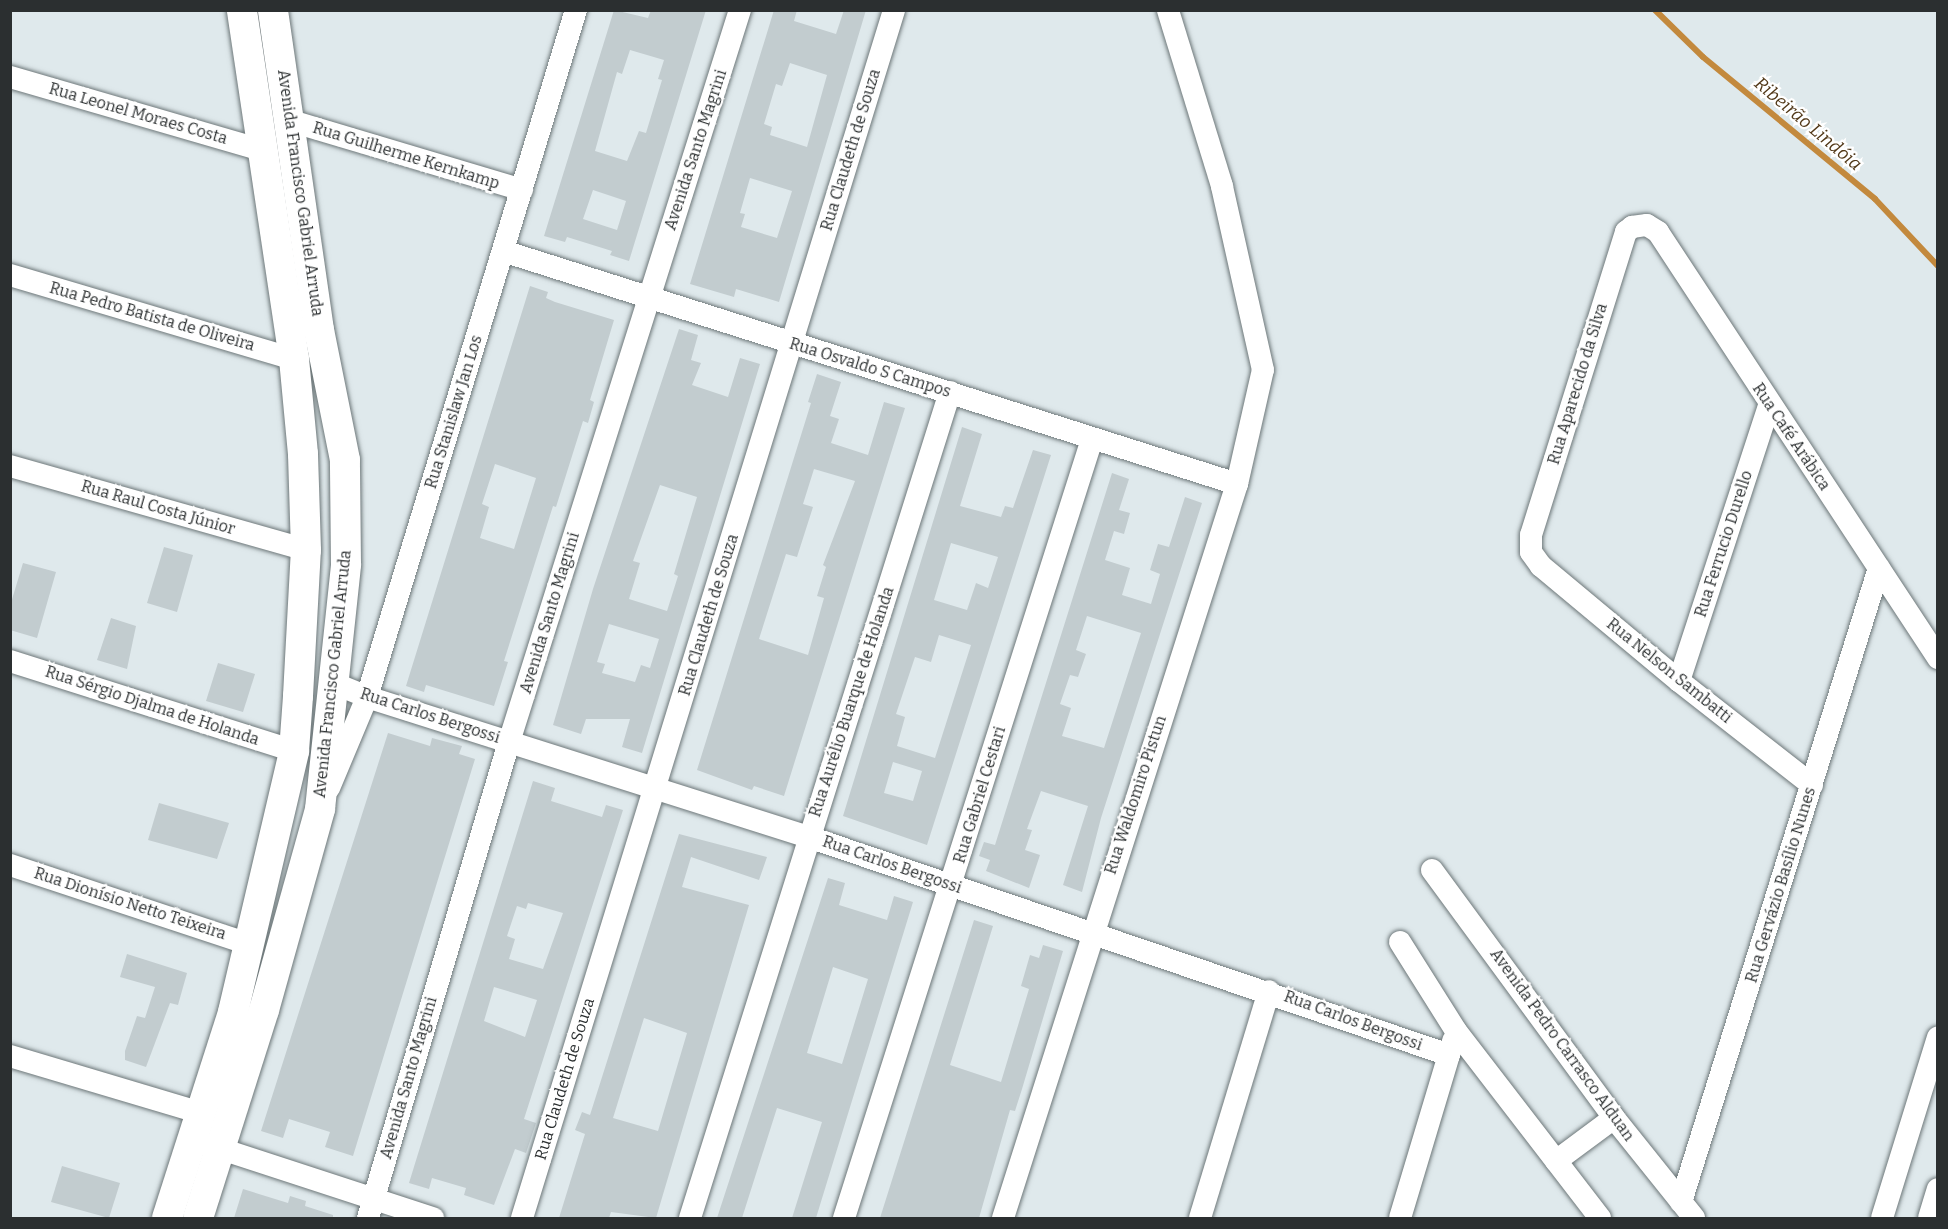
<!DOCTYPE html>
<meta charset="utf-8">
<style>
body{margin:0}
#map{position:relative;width:1948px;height:1229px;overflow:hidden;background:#dfe9ec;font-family:Bitter,serif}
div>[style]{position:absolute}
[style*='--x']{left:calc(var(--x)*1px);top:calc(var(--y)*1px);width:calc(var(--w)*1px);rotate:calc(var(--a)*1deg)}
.stream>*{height:6px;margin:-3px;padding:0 3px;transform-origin:3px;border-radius:3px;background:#c3893d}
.building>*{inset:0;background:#c2cccf}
.roads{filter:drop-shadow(0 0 2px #6d7779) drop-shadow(0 0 2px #6d7779)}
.minor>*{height:22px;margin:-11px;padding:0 11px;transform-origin:11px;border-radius:11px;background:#fff}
.major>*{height:30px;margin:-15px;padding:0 15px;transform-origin:15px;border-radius:15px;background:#fff}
span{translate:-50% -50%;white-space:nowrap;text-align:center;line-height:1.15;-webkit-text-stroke:4.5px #fff;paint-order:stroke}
.street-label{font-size:16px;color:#2b2f30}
.water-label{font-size:18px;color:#513818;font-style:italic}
.frame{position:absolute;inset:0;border:12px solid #2b2f30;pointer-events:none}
</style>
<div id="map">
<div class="stream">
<i style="--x:1655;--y:10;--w:67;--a:44.4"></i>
<i style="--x:1703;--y:57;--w:223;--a:39.5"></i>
<i style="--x:1875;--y:199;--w:92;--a:46.8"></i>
</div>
<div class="building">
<i style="clip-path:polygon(evenodd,614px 10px,648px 18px,651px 10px,706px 10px,629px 261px,610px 255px,612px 251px,567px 237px,565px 242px,544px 236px,614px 10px,630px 50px,664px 60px,658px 79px,662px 80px,646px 133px,639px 131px,627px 161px,595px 151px,617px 72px,622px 74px,630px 50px,614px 10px,593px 190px,626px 201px,617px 230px,583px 219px,593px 190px)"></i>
<i style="clip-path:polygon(evenodd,774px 10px,797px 10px,794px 21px,836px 34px,844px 10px,866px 10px,779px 302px,736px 289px,734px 297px,690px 284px,774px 10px,790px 63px,827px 75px,807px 147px,770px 135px,772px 127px,764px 124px,776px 84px,782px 86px,790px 63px,774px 10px,750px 178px,792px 191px,777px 238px,741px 227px,745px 214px,740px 213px,750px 178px)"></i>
<i style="clip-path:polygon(evenodd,530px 286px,548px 292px,546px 298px,555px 302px,614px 320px,590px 400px,594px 402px,588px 423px,583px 421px,556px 507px,553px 506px,504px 661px,508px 662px,494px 706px,426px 685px,424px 692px,406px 686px,530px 286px,495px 464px,536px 478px,514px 549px,480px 538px,489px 507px,482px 504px,495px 464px)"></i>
<i style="clip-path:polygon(evenodd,679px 329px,698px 335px,691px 360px,701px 363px,692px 385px,728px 397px,740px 358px,760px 364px,642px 753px,622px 747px,630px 719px,586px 719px,581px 734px,553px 725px,593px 589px,679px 329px,660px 485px,697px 497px,674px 574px,678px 576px,667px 611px,629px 599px,640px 563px,633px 561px,660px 485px,679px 329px,609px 624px,659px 639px,650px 668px,641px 665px,635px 682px,602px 673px,605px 664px,597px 662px,609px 624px)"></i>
<i style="clip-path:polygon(evenodd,817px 374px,841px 382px,830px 416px,839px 419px,831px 443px,868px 455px,884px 402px,905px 408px,784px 796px,754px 786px,752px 790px,697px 770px,811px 403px,808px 402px,817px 374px,814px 469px,855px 481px,823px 565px,826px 567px,817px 596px,824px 598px,808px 655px,759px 639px,786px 554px,797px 557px,813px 507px,803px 504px,814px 469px)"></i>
<i style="clip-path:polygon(evenodd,962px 427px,982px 434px,960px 506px,1001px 517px,1005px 506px,1013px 508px,1033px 450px,1051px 455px,927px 845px,843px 816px,962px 427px,951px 543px,998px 557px,988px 588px,976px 583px,967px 610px,934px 600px,951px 543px,962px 427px,939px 635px,971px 645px,935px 758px,897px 746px,905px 717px,896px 714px,915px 657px,931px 662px,939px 635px,962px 427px,893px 762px,922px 771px,913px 801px,884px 793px,893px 762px)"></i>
<i style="clip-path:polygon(evenodd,1112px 473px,1129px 479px,1119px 510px,1130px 513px,1124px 534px,1114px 531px,1105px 560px,1130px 568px,1122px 595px,1151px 604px,1160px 574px,1150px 570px,1158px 544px,1169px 547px,1185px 497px,1202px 503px,1101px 818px,1082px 892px,1063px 885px,1088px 806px,1041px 791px,1027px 829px,1032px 830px,1025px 850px,1040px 855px,1029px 888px,986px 871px,990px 860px,979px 856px,984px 842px,995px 845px,1112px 473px,1087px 616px,1141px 633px,1104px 748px,1062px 736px,1071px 708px,1060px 704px,1070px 675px,1078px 677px,1086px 654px,1076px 650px,1087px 616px)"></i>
<i style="clip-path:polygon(164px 547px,193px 555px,177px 612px,147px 603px)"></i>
<i style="clip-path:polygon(23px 563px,56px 572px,37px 638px,10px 630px,10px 606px)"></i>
<i style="clip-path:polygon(111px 618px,136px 626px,127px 669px,97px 660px)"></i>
<i style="clip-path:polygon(218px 663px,255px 674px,243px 712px,206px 701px)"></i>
<i style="clip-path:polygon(388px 733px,430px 746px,432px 738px,462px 746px,459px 754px,475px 759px,353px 1156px,325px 1147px,330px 1132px,289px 1119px,283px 1138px,261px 1131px)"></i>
<i style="clip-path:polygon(evenodd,533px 781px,555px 788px,551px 801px,602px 817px,606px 805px,623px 810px,524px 1119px,536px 1123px,526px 1153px,515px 1149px,494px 1205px,464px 1195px,466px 1188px,432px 1178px,429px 1189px,409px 1183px,533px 781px,528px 903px,563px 913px,543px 969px,509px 959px,515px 939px,507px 936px,517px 906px,526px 909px,528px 903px,533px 781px,494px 987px,537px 1000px,525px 1037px,484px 1021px,494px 987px)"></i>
<i style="clip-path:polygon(159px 803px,229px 823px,217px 859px,148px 840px)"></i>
<i style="clip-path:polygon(evenodd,679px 834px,767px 857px,759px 880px,691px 857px,682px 887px,749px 905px,656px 1218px,611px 1212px,609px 1218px,559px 1218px,585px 1134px,575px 1130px,582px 1112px,590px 1115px,679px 834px,644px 1018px,687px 1033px,658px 1131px,613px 1118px,644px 1018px)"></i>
<i style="clip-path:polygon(evenodd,828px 878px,845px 883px,839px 905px,887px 920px,894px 896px,913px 902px,816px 1218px,792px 1218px,822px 1122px,777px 1108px,742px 1218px,717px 1218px,828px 878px,833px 967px,868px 979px,842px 1064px,807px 1053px,833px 967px)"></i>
<i style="clip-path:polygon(974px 920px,993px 926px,950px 1065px,1001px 1082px,1029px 989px,1021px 986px,1030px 955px,1039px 958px,1043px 945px,1063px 951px,1022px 1089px,1015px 1111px,1010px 1110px,979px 1218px,880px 1218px)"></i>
<i style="clip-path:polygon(127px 954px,187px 973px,178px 1005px,170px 1003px,146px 1067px,125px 1060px,125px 1051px,137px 1016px,145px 1018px,155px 987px,120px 977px)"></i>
<i style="clip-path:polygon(62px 1166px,120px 1183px,109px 1218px,51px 1202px)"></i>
<i style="clip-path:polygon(243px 1189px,288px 1203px,290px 1196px,306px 1201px,305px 1206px,333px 1215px,333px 1218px,234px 1218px)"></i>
</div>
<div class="roads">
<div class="minor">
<i style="--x:10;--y:77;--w:266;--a:16.2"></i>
<i style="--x:291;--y:121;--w:241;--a:16.6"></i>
<i style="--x:503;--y:251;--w:770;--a:17.61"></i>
<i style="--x:10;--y:275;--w:296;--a:16.5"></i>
<i style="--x:10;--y:466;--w:308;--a:15.8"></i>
<i style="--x:10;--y:661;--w:298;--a:17.6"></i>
<i style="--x:1679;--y:681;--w:289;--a:-71.9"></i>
<i style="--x:333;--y:683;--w:37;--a:22"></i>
<i style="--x:367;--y:697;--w:464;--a:17.6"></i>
<i style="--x:809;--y:837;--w:676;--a:18.81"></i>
<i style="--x:1812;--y:785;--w:169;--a:-142"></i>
<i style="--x:1679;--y:681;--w:180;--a:-140.2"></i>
<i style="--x:1541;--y:566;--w:17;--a:-126"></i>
<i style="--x:1531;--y:552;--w:17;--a:-90"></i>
<i style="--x:1531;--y:535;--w:318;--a:-72.6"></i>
<i style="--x:1626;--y:232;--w:8;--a:-40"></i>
<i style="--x:1632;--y:227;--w:15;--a:-8"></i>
<i style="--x:1647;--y:225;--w:13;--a:32"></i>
<i style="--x:1658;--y:232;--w:510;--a:56.68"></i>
<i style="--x:329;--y:788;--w:99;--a:-67.3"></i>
<i style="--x:367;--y:697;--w:718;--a:-73.08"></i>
<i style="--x:10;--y:865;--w:252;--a:18.3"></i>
<i style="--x:1432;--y:870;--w:308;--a:53.7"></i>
<i style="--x:1614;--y:1118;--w:128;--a:51.3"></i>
<i style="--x:1400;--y:942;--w:105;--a:57.8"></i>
<i style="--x:1456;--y:1031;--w:236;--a:52.4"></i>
<i style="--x:10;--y:1056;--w:199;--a:16.6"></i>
<i style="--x:206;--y:1144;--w:239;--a:18.1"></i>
<i style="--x:1556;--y:1161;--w:72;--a:-36.6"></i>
<i style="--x:1681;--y:1202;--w:664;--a:-72.66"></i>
<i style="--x:368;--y:1218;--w:496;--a:-73.5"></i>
<i style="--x:509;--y:742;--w:768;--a:-72.49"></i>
<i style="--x:522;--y:1218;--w:1264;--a:-72.88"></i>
<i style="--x:690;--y:1218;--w:866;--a:-72.53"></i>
<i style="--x:844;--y:1218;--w:818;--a:-72.34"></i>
<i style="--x:1003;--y:1218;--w:770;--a:-72.32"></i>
<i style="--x:1237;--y:484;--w:117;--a:-77.2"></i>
<i style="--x:1263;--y:370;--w:189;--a:-102.6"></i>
<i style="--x:1222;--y:186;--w:184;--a:-107.1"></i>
<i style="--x:1200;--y:1218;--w:237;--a:-73.1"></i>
<i style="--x:1400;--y:1218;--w:185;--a:-73.3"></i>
<i style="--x:1882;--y:1218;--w:189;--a:-72.8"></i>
<i style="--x:1929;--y:1218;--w:30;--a:-73"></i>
</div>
<div class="major">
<i style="--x:167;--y:1218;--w:216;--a:-72.2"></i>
<i style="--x:233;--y:1012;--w:268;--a:-76.8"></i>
<i style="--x:294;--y:751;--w:55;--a:-85.8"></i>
<i style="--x:298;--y:696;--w:146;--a:-86.9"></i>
<i style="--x:306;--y:550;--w:96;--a:-91.8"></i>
<i style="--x:303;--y:454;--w:95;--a:-95.4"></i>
<i style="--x:294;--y:359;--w:353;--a:-98.5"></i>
<i style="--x:198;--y:1218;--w:218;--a:-72.4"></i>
<i style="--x:264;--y:1010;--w:209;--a:-74.4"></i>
<i style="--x:320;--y:809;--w:246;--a:-83.9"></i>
<i style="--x:346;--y:564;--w:104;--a:-90.6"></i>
<i style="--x:345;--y:460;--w:133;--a:-101.3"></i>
<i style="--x:319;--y:330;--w:323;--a:-98.2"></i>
</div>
</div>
<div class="street-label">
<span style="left:138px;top:114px;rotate:16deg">Rua Leonel Moraes Costa</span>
<span style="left:696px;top:150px;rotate:-72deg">Avenida Santo Magrini</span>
<span style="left:851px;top:150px;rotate:-73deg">Rua Claudeth de Souza</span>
<span style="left:406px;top:156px;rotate:17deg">Rua Guilherme Kernkamp</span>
<span style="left:300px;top:193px;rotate:82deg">Avenida Francisco Gabriel Arruda</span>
<span style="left:152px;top:317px;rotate:16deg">Rua Pedro Batista de Oliveira</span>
<span style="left:870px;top:368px;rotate:17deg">Rua Osvaldo S Campos</span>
<span style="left:1578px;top:384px;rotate:-73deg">Rua Aparecido da Silva</span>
<span style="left:454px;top:412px;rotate:-73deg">Rua Stanislaw Jan Los</span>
<span style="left:1791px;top:437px;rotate:56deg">Rua Café Arábica</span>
<span style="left:158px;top:508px;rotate:16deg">Rua Raul Costa Júnior</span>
<span style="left:1724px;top:544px;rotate:-72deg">Rua Ferrucio Durello</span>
<span style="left:550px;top:613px;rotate:-73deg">Avenida Santo Magrini</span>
<span style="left:709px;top:615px;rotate:-73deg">Rua Claudeth de Souza</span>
<span style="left:1669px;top:671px;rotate:39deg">Rua Nelson Sambatti</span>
<span style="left:333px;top:674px;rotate:-84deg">Avenida Francisco Gabriel Arruda</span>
<span style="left:852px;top:702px;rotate:-72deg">Rua Aurélio Buarque de Holanda</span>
<span style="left:152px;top:706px;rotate:18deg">Rua Sérgio Djalma de Holanda</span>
<span style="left:430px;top:716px;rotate:18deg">Rua Carlos Bergossi</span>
<span style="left:980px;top:795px;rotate:-73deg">Rua Gabriel Cestari</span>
<span style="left:1136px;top:795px;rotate:-72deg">Rua Waldomiro Pistun</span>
<span style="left:892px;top:865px;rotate:19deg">Rua Carlos Bergossi</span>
<span style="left:1781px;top:885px;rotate:-73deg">Rua Gervázio Basílio Nunes</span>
<span style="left:130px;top:904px;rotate:18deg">Rua Dionísio Netto Teixeira</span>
<span style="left:1353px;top:1021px;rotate:20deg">Rua Carlos Bergossi</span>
<span style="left:1562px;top:1045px;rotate:54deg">Avenida Pedro Carrasco Alduan</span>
<span style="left:409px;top:1078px;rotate:-74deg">Avenida Santo Magrini</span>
<span style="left:565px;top:1079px;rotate:-73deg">Rua Claudeth de Souza</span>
</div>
<div class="water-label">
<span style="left:1808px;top:124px;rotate:40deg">Ribeirão Lindóia</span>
</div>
<div class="frame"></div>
</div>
